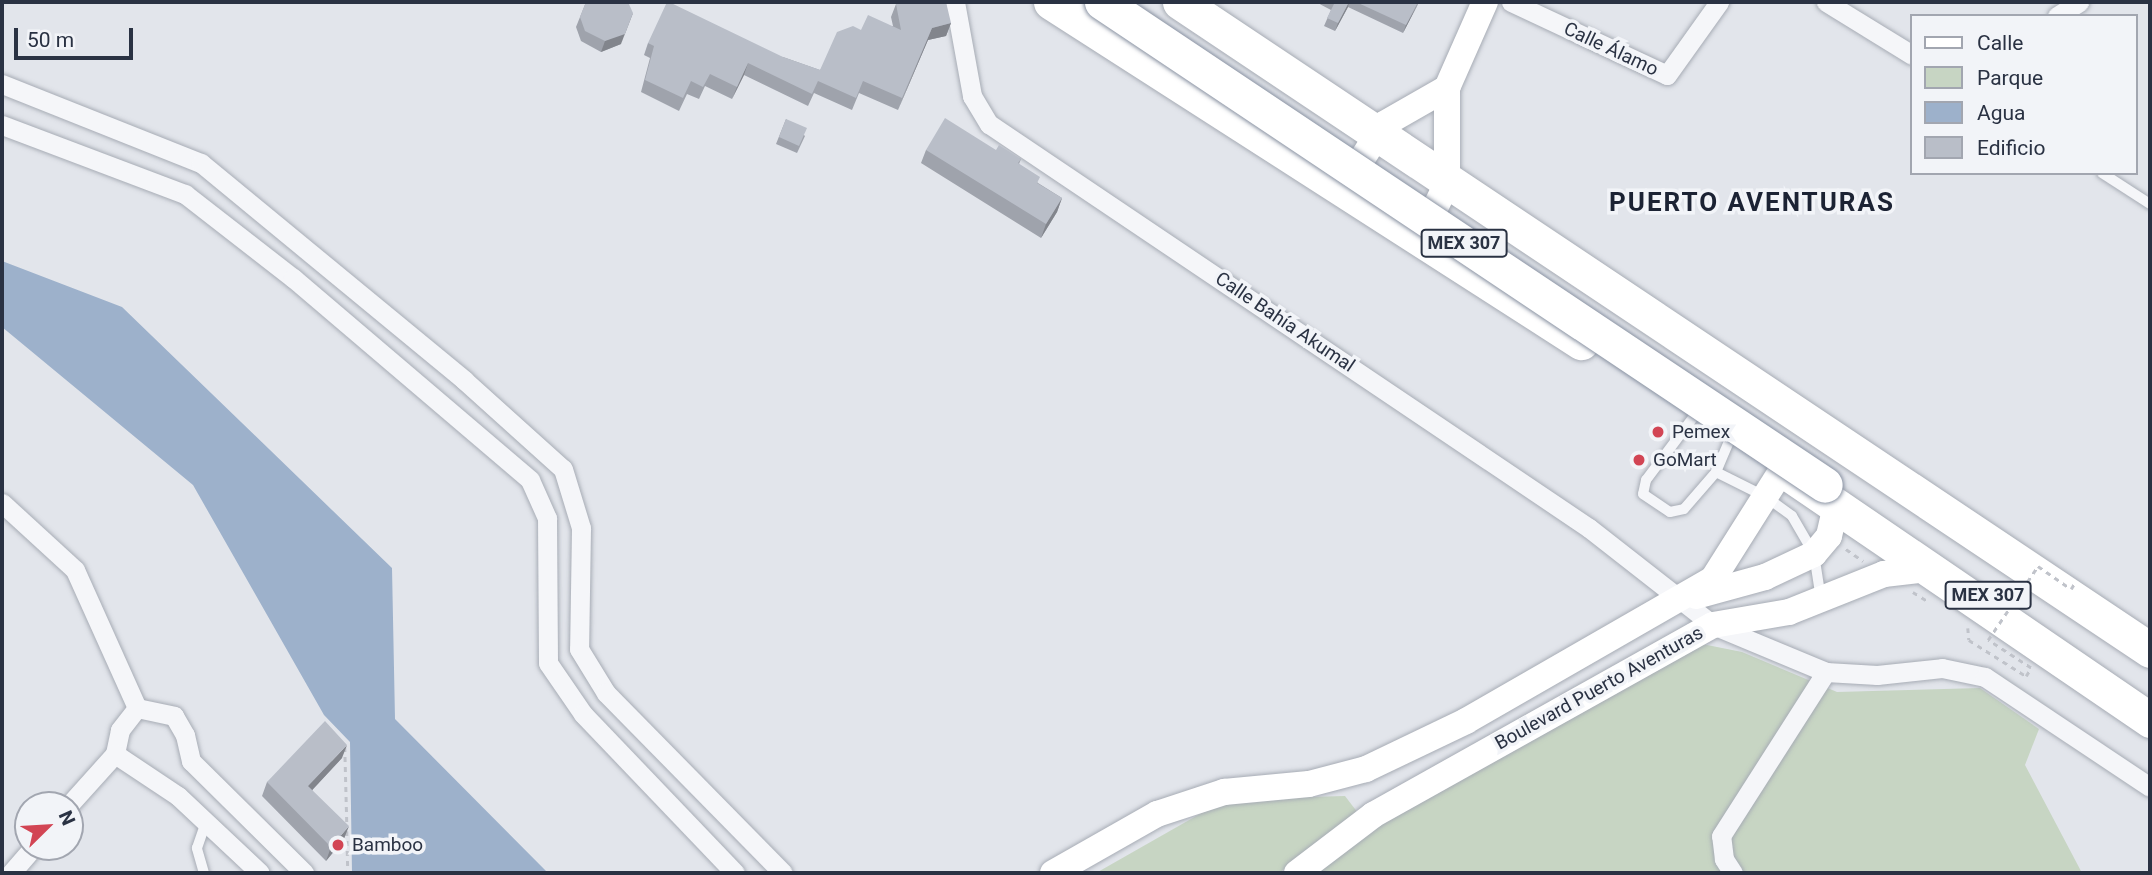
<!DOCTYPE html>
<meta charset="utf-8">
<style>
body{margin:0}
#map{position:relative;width:2152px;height:875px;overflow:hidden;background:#e2e5eb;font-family:Roboto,sans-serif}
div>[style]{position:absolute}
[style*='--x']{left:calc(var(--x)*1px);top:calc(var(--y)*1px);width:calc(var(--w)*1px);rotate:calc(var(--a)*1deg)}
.green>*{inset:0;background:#c7d5c3}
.water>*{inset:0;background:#9db1cb}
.path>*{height:2.5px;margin-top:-1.25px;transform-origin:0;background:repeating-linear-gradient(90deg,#c0c3ca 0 5px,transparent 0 10px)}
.roads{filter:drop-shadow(0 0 2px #a7acb5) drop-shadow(0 0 2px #a7acb5)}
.lane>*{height:10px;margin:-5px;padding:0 5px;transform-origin:5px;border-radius:5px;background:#f5f6f9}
.street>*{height:19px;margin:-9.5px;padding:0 9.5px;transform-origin:9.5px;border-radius:9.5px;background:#f5f6f9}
.secondary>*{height:26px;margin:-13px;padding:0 13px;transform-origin:13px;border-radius:13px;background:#fff}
.highway>*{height:35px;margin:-17.5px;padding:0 17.5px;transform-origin:17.5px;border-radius:17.5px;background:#fff}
.path-bridge>*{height:2.5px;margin-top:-1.25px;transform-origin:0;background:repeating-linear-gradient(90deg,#c0c3ca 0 5px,transparent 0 10px)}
.bridges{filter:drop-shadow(0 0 2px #8992a2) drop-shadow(0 0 2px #8992a2)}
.highway-bridge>*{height:35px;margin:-17.5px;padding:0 17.5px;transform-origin:17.5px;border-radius:17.5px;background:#fff}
.wall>*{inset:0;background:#9fa3ac}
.shaded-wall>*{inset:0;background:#82858c}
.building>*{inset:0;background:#b9bec8}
.dots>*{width:19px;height:19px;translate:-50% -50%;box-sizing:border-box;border:4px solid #f2f4f8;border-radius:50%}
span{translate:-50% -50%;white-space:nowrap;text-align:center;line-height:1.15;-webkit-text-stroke:7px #f2f4f8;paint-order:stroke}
.shield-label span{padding:2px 5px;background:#f2f4f8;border:2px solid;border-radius:5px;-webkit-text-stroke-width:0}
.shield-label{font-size:18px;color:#2a3243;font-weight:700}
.street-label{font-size:19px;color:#2a3243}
.poi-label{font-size:19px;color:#2a3243}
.left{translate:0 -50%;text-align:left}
.district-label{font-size:26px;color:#1c2334;font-weight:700;letter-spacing:2px}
.frame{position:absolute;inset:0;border:4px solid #2a3243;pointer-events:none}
.legend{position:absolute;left:1910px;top:14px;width:228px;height:161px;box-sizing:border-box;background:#f2f4f8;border:2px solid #a2a6b0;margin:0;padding:9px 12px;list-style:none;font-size:21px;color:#2a3243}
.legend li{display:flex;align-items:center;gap:14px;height:35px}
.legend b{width:35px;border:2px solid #a2a6b0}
.north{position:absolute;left:14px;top:791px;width:70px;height:70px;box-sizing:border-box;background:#f2f4f8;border:2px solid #a2a6b0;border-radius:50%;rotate:66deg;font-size:19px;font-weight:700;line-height:28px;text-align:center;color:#2a3243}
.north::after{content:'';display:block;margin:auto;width:24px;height:32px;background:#d24554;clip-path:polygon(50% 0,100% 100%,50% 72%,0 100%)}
.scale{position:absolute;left:14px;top:28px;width:119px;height:32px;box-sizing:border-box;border:4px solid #2a3243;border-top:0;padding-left:9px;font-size:21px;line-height:24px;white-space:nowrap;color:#2a3243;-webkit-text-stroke:5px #f2f4f8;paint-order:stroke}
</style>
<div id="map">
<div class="green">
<i style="clip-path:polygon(1697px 643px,1742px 652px,1837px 692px,1980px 688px,2039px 729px,2025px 765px,2082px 873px,1311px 873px,1344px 846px)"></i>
<i style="clip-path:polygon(1345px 796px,1358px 813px,1279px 873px,1096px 873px,1212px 807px,1272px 798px)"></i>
</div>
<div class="water">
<i style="clip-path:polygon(2px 261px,122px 307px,392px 568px,395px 719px,548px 873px,352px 873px,350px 742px,324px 715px,193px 485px,2px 327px)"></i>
</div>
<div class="path">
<i style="--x:1846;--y:549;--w:21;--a:35"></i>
<i style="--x:1913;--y:592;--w:19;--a:32"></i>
<i style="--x:1968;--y:628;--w:12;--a:85"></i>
<i style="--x:1969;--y:640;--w:67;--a:32.3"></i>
<i style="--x:345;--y:747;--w:77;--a:88.5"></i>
<i style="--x:347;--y:831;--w:42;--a:88.6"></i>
</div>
<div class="roads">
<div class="lane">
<i style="--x:2102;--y:173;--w:57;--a:32.9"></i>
<i style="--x:1695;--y:415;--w:81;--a:127"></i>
<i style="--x:1646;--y:480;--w:14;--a:102"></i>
<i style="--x:1643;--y:494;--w:32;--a:34"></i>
<i style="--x:1670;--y:512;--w:14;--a:-12"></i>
<i style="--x:1684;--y:509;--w:49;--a:-49.1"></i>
<i style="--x:1716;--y:472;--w:38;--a:-67"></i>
<i style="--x:1716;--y:472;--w:56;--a:26.6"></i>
<i style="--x:1766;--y:497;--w:32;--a:36"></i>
<i style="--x:1792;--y:516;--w:44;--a:59.9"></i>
<i style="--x:1814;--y:554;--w:46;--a:81.2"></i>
<i style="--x:204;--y:873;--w:26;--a:-106"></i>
<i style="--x:197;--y:848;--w:28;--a:-71"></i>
</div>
<div class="street">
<i style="--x:955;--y:2;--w:96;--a:79.7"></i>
<i style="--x:972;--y:96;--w:33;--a:59"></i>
<i style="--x:989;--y:124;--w:723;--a:33.95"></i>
<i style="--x:1589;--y:528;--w:157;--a:38"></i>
<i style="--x:1713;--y:625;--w:122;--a:22.6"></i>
<i style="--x:1826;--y:672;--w:51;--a:3.4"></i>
<i style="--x:1877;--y:675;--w:65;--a:-6.1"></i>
<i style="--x:1942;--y:668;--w:44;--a:11.8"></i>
<i style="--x:1985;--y:677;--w:198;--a:33.7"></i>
<i style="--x:1511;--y:2;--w:172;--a:25.1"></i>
<i style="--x:1667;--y:75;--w:90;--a:-54.5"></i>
<i style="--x:1826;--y:2;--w:101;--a:31.6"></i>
<i style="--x:2057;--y:16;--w:26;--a:-32"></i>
<i style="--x:2;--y:84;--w:214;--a:21.7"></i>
<i style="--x:201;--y:163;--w:341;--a:39.5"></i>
<i style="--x:464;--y:380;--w:133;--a:42"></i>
<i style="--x:563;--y:469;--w:62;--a:73"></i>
<i style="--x:581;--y:528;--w:121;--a:90.9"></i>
<i style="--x:579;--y:649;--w:52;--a:58.5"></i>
<i style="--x:606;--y:693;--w:252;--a:45.5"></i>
<i style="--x:2;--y:125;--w:196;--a:20.7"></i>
<i style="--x:185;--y:194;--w:137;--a:37.9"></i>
<i style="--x:293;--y:278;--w:311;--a:40.4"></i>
<i style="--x:530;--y:480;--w:42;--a:65.9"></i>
<i style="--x:547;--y:518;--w:145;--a:89.6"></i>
<i style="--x:548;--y:663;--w:62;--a:55.5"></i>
<i style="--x:583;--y:714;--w:220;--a:46.3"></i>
<i style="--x:2;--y:503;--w:99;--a:42.5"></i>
<i style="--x:75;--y:570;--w:151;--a:65.8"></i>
<i style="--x:137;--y:708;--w:38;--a:12"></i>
<i style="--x:174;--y:716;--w:22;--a:60"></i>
<i style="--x:185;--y:735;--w:27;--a:77"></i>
<i style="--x:191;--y:761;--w:159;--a:44.7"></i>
<i style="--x:137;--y:708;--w:28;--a:128"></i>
<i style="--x:120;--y:730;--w:25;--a:102"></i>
<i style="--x:115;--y:754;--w:76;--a:33.7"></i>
<i style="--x:178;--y:796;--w:112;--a:43.2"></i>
<i style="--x:69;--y:805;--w:69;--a:-48"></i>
<i style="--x:11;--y:873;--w:35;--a:-49"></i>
<i style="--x:1733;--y:873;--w:17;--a:-123"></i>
<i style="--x:1724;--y:859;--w:23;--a:-97"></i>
<i style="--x:1721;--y:836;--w:195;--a:-57.4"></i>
</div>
<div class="secondary">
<i style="--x:1357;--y:190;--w:31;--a:-81"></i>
<i style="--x:1362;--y:159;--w:41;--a:-57.8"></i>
<i style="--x:1384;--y:124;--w:73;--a:-29.7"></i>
<i style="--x:1410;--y:228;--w:32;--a:-39"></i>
<i style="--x:1435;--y:208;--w:28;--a:-64"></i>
<i style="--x:1447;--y:183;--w:95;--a:-90"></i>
<i style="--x:1447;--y:88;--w:94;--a:-66.2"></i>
<i style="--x:1696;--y:596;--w:72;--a:-15.4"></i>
<i style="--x:1765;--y:577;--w:54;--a:-25.1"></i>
<i style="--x:1814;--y:554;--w:23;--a:-50"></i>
<i style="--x:1829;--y:536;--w:31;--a:-77"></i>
<i style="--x:1053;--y:873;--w:120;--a:-29.6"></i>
<i style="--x:1157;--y:814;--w:71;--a:-18.2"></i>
<i style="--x:1224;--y:792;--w:85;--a:-5.4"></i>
<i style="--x:1309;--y:784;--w:59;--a:-14.7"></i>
<i style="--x:1366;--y:769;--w:111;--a:-25.6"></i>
<i style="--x:1466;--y:721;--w:285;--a:-29.9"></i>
<i style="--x:1713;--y:579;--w:129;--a:-57.7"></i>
<i style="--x:1297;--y:873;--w:96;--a:-37.3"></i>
<i style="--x:1373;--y:815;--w:389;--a:-29.2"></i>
<i style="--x:1713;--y:625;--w:77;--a:-9.7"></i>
<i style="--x:1789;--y:612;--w:102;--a:-21.8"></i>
<i style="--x:1884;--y:574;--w:45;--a:-6.3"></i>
</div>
<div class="highway">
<i style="--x:1051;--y:2;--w:630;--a:32.68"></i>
<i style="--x:1180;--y:2;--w:1167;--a:33.74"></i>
<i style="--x:1791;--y:475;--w:435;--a:34.3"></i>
</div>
</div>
<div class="path-bridge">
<i style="--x:2026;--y:676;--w:9;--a:-58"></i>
<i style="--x:2031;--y:668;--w:51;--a:-146.9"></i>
<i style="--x:1988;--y:640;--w:89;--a:-56"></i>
<i style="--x:2038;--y:566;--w:40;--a:34.9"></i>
<i style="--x:2071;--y:589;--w:6;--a:-59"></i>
</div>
<div class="bridges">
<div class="highway-bridge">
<i style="--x:1102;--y:2;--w:869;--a:33.74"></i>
</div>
</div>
<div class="wall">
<i style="clip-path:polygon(586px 2px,621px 44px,601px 52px,581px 41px,576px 27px)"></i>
<i style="clip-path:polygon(1316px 2px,1419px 2px,1403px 33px,1348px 7px,1335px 31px,1324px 26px,1331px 10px)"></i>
<i style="clip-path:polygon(896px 4px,951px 23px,946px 36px,928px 40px,898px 110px,859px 93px,852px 110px,814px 93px,808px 106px,744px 75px,732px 99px,705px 86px,699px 99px,687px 94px,679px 111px,641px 92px,650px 58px,644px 55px,648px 43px,783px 57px,820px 70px,861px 30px,893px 26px,891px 17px)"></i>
<i style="clip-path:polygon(786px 119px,805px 136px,797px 153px,776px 144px)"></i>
<i style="clip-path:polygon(926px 150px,996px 150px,1021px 159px,1019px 164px,1038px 183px,1062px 198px,1057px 212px,1041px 238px,921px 163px)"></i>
<i style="clip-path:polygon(342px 758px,312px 790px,344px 839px,326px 861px,262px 796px,267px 782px)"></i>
</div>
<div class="shaded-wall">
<i style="clip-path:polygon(1349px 2px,1348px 7px,1335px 31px,1338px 23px)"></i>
<i style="clip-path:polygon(1419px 2px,1417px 6px,1403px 33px,1406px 25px)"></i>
<i style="clip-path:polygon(633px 13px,621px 44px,601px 52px,605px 41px)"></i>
<i style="clip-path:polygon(951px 23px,946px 36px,928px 40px,898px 110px,932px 28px)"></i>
<i style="clip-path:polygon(748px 63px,744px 75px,732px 99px,737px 87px)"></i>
<i style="clip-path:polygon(1062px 198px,1057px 212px,1041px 238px,1046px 224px)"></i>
<i style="clip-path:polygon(347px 745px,342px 758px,303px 800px,308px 786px)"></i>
<i style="clip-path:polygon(349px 826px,344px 839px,326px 861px,331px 847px)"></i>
</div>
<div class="building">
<i style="clip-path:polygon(586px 2px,628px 2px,633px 13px,625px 34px,605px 41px,585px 31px,580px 17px)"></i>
<i style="clip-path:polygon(667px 2px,669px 2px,783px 57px,820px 70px,837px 32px,853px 26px,861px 30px,868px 15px,901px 30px,896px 4px,907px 2px,946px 2px,951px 23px,932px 28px,902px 98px,863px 81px,856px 98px,818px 81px,812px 94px,748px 63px,737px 87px,710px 74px,703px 87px,691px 81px,683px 98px,645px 80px,654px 46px,648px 43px)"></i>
<i style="clip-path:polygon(1333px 2px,1349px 2px,1338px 23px,1327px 18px,1335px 2px)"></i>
<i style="clip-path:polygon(1356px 2px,1418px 2px,1406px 25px)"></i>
<i style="clip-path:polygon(945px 118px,996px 150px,999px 145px,1021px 159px,1018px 163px,1040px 177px,1037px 183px,1062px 198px,1046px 224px,926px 150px)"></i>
<i style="clip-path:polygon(786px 119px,807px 128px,799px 146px,779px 137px)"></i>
<i style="clip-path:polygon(325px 721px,347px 745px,308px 786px,349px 826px,331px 847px,267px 782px)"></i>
</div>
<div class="dots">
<i style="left:1658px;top:432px;background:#d24554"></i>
<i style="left:1639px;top:460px;background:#d24554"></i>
<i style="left:338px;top:845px;background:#d24554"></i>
</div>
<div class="shield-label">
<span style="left:1464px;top:243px">MEX 307</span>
<span style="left:1988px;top:595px">MEX 307</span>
</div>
<div class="street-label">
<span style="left:1611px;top:49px;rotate:25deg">Calle Álamo</span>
<span style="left:1285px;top:322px;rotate:34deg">Calle Bahía Akumal</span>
<span style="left:1599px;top:688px;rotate:-29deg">Boulevard Puerto Aventuras</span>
</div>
<div class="poi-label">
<span class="left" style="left:1672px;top:432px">Pemex</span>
<span class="left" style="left:1653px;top:460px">GoMart</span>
<span class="left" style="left:352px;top:845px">Bamboo</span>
</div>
<div class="district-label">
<span style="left:1752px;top:203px">PUERTO AVENTURAS</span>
</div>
<div class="frame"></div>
<ul class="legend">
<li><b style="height:9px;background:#fff"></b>Calle</li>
<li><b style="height:19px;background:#c7d5c3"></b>Parque</li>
<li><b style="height:19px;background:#9db1cb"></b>Agua</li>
<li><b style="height:19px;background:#b9bec8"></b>Edificio</li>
</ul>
<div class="north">N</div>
<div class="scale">50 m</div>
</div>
